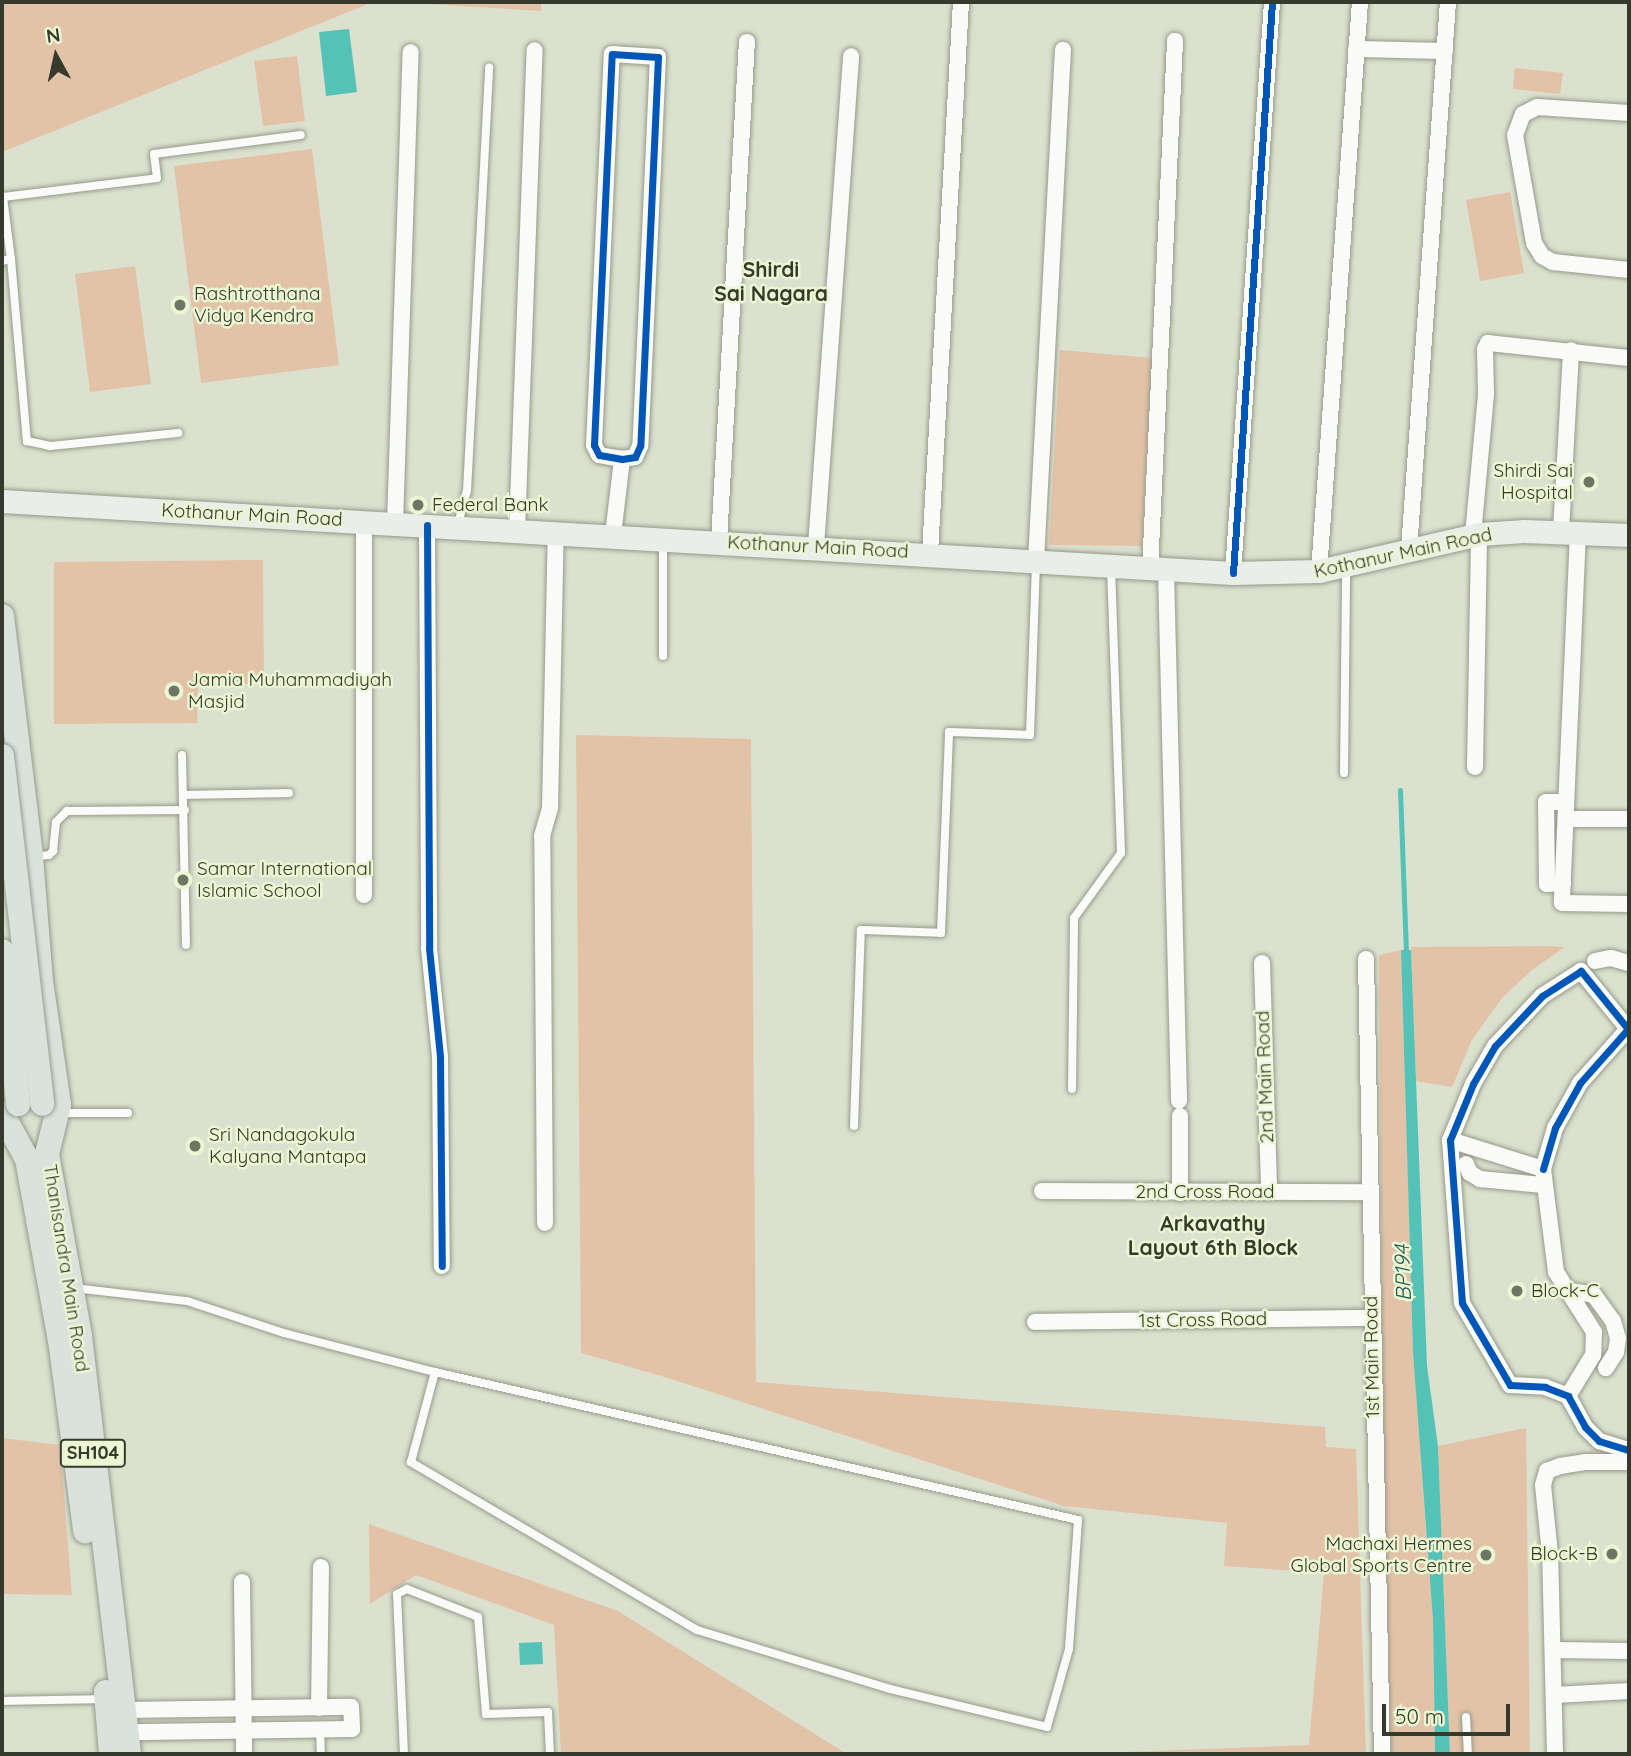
<!DOCTYPE html>
<style>
body{margin:0}
#map{position:relative;width:1631px;height:1756px;overflow:hidden;background:#dbe1ce;font-family:Quicksand,sans-serif}
div>[style]{position:absolute}
[style*='--x']{left:calc(var(--x)*1px);top:calc(var(--y)*1px);width:calc(var(--w)*1px);rotate:calc(var(--a)*1deg)}
.green>*{inset:0;background:#e2c3a7}
.water>*{inset:0;background:#55c2b8}
.stream>*{height:5px;margin:-2.5px;padding:0 2.5px;transform-origin:2.5px;border-radius:2.5px;background:#55c2b8}
.roads{filter:drop-shadow(0 0 2px #969a8b) drop-shadow(0 0 2px #969a8b)}
.service>*{height:8px;margin:-4px;padding:0 4px;transform-origin:4px;border-radius:4px;background:#fafaf8}
.minor>*{height:16px;margin:-8px;padding:0 8px;transform-origin:8px;border-radius:8px;background:#fafaf8}
.secondary>*{height:23px;margin:-11.5px;padding:0 11.5px;transform-origin:11.5px;border-radius:11.5px;background:#eaeee9}
.primary>*{height:24px;margin:-12px;padding:0 12px;transform-origin:12px;border-radius:12px;background:#dbe2dc}
.bridges{filter:drop-shadow(0 0 2px #92a090) drop-shadow(0 0 2px #92a090)}
.primary-bridge>*{height:24px;margin:-12px;padding:0 12px;transform-origin:12px;border-radius:12px;background:#dbe2dc}
.cycleway>*{height:7px;margin:-3.5px;padding:0 3.5px;transform-origin:3.5px;border-radius:3.5px;background:#0057b8}
.dots>*{width:19px;height:19px;translate:-50% -50%;box-sizing:border-box;border:4px solid #ebf6d3;border-radius:50%}
span{translate:-50% -50%;white-space:nowrap;text-align:center;line-height:1.15;-webkit-text-stroke:5px #ebf6d3;paint-order:stroke}
.shield-label span{padding:2px 5px;background:#ebf6d3;border:2px solid;border-radius:5px;-webkit-text-stroke-width:0}
.shield-label{font-size:18px;color:#363a2c;font-weight:700}
.poi-label{font-size:19px;color:#363a2c}
.left{translate:0 -50%;text-align:left}
.right{translate:-100% -50%;text-align:right}
.street-label{font-size:19px;color:#363a2c}
.neighbourhood-label{font-size:21px;color:#363a2c;font-weight:700}
.water-label{font-size:21px;color:#215956;font-style:italic}
.frame{position:absolute;inset:0;border:4px solid #363a2c;pointer-events:none}
.north{position:absolute;left:21px;top:21px;width:70px;height:70px;-webkit-text-stroke:5px #ebf6d3;paint-order:stroke;rotate:352deg;font-size:19px;font-weight:700;line-height:28px;text-align:center;color:#363a2c}
.north::after{content:'';display:block;margin:auto;width:24px;height:32px;background:#363a2c;clip-path:polygon(50% 0,100% 100%,50% 72%,0 100%)}
.scale{position:absolute;left:1382px;top:1704px;width:128px;height:32px;box-sizing:border-box;border:4px solid #363a2c;border-top:0;padding-left:9px;font-size:21px;line-height:24px;white-space:nowrap;color:#363a2c;-webkit-text-stroke:5px #ebf6d3;paint-order:stroke}
</style>
<div id="map">
<div class="green">
<i style="clip-path:polygon(2px 2px,373px 2px,2px 152px)"></i>
<i style="clip-path:polygon(394px 2px,541px 2px,541px 11px)"></i>
<i style="clip-path:polygon(297px 56px,305px 121px,263px 126px,254px 61px)"></i>
<i style="clip-path:polygon(1515px 68px,1563px 73px,1560px 94px,1513px 89px)"></i>
<i style="clip-path:polygon(312px 149px,339px 365px,201px 383px,174px 166px)"></i>
<i style="clip-path:polygon(1510px 192px,1524px 273px,1480px 281px,1466px 200px)"></i>
<i style="clip-path:polygon(135px 266px,151px 384px,90px 392px,75px 274px)"></i>
<i style="clip-path:polygon(1060px 350px,1152px 358px,1142px 546px,1049px 545px)"></i>
<i style="clip-path:polygon(263px 560px,264px 684px,198px 684px,197px 723px,54px 724px,54px 562px)"></i>
<i style="clip-path:polygon(576px 735px,751px 739px,756px 1382px,1325px 1427px,1326px 1447px,1356px 1449px,1366px 1754px,1071px 1754px,1309px 1745px,1324px 1573px,1224px 1566px,1227px 1523px,1064px 1506px,668px 1378px,581px 1353px)"></i>
<i style="clip-path:polygon(1411px 947px,1545px 946px,1565px 947px,1532px 970px,1502px 998px,1472px 1040px,1452px 1087px,1416px 1081px)"></i>
<i style="clip-path:polygon(1401px 950px,1413px 1353px,1433px 1620px,1435px 1754px,1392px 1754px,1389px 1733px,1383px 1447px,1379px 955px)"></i>
<i style="clip-path:polygon(1526px 1428px,1530px 1754px,1450px 1754px,1438px 1446px)"></i>
<i style="clip-path:polygon(2px 1438px,60px 1445px,72px 1595px,2px 1594px)"></i>
<i style="clip-path:polygon(369px 1524px,618px 1611px,847px 1754px,561px 1754px,554px 1625px,416px 1575px,370px 1604px)"></i>
</div>
<div class="water">
<i style="clip-path:polygon(349px 29px,357px 92px,326px 96px,319px 32px)"></i>
<i style="clip-path:polygon(1401px 950px,1411px 950px,1427px 1366px,1438px 1446px,1450px 1754px,1435px 1754px,1433px 1620px,1413px 1353px)"></i>
<i style="clip-path:polygon(542px 1642px,543px 1664px,520px 1665px,519px 1643px)"></i>
</div>
<div class="stream">
<i style="--x:1400;--y:790;--w:165;--a:87.9"></i>
</div>
<div class="roads">
<div class="service">
<i style="--x:11;--y:259;--w:183;--a:85"></i>
<i style="--x:27;--y:441;--w:24;--a:12"></i>
<i style="--x:50;--y:446;--w:129;--a:-5.8"></i>
<i style="--x:2;--y:261;--w:9;--a:-13"></i>
<i style="--x:11;--y:259;--w:63;--a:-97.4"></i>
<i style="--x:3;--y:197;--w:155;--a:-7"></i>
<i style="--x:157;--y:178;--w:24;--a:-97"></i>
<i style="--x:154;--y:154;--w:148;--a:-7.4"></i>
<i style="--x:458;--y:524;--w:34;--a:-75"></i>
<i style="--x:467;--y:491;--w:424;--a:-87"></i>
<i style="--x:663;--y:656;--w:115;--a:-90"></i>
<i style="--x:182;--y:755;--w:190;--a:88.8"></i>
<i style="--x:1344;--y:773;--w:204;--a:-89.4"></i>
<i style="--x:184;--y:795;--w:105;--a:-1.1"></i>
<i style="--x:34;--y:857;--w:15;--a:-8"></i>
<i style="--x:49;--y:855;--w:6;--a:-45"></i>
<i style="--x:53;--y:851;--w:29;--a:-84"></i>
<i style="--x:56;--y:822;--w:16;--a:-45"></i>
<i style="--x:67;--y:811;--w:118;--a:-0.5"></i>
<i style="--x:1072;--y:1089;--w:171;--a:-89.3"></i>
<i style="--x:1074;--y:918;--w:80;--a:-54.1"></i>
<i style="--x:1121;--y:853;--w:283;--a:-92"></i>
<i style="--x:59;--y:1113;--w:69;--a:0"></i>
<i style="--x:854;--y:1126;--w:196;--a:-88"></i>
<i style="--x:861;--y:930;--w:80;--a:2.1"></i>
<i style="--x:941;--y:933;--w:201;--a:-87.7"></i>
<i style="--x:949;--y:732;--w:81;--a:2.1"></i>
<i style="--x:1030;--y:735;--w:171;--a:-88"></i>
<i style="--x:74;--y:1288;--w:114;--a:6.6"></i>
<i style="--x:187;--y:1301;--w:102;--a:18.3"></i>
<i style="--x:284;--y:1333;--w:156;--a:14.5"></i>
<i style="--x:435;--y:1372;--w:660;--a:12.96"></i>
<i style="--x:1078;--y:1520;--w:129;--a:94"></i>
<i style="--x:1069;--y:1649;--w:81;--a:105.8"></i>
<i style="--x:1047;--y:1727;--w:162;--a:-166.4"></i>
<i style="--x:890;--y:1689;--w:202;--a:-163"></i>
<i style="--x:697;--y:1630;--w:332;--a:-149.6"></i>
<i style="--x:411;--y:1462;--w:93;--a:-75.1"></i>
<i style="--x:2;--y:1701;--w:102;--a:-1.1"></i>
<i style="--x:1466;--y:1717;--w:37;--a:87"></i>
<i style="--x:320;--y:1729;--w:25;--a:88"></i>
<i style="--x:404;--y:1754;--w:160;--a:-92.5"></i>
<i style="--x:397;--y:1594;--w:11;--a:-27"></i>
<i style="--x:407;--y:1589;--w:76;--a:21.5"></i>
<i style="--x:478;--y:1617;--w:97;--a:85.3"></i>
<i style="--x:486;--y:1714;--w:62;--a:-1.8"></i>
<i style="--x:548;--y:1712;--w:42;--a:87.3"></i>
</div>
<div class="minor">
<i style="--x:1356;--y:49;--w:89;--a:1.3"></i>
<i style="--x:612;--y:54;--w:46;--a:3.7"></i>
<i style="--x:658;--y:57;--w:389;--a:92.6"></i>
<i style="--x:640;--y:446;--w:12;--a:114"></i>
<i style="--x:635;--y:457;--w:13;--a:171"></i>
<i style="--x:622;--y:459;--w:23;--a:-170"></i>
<i style="--x:599;--y:455;--w:11;--a:-117"></i>
<i style="--x:594;--y:445;--w:391;--a:-87.4"></i>
<i style="--x:1629;--y:113;--w:92;--a:-176.3"></i>
<i style="--x:1537;--y:107;--w:16;--a:153"></i>
<i style="--x:1523;--y:114;--w:22;--a:111"></i>
<i style="--x:1515;--y:135;--w:110;--a:80"></i>
<i style="--x:1534;--y:243;--w:15;--a:58"></i>
<i style="--x:1542;--y:256;--w:13;--a:29"></i>
<i style="--x:1553;--y:262;--w:76;--a:6"></i>
<i style="--x:395;--y:523;--w:471;--a:-88.1"></i>
<i style="--x:427;--y:525;--w:423;--a:89.7"></i>
<i style="--x:429;--y:948;--w:110;--a:84.2"></i>
<i style="--x:440;--y:1057;--w:209;--a:89.5"></i>
<i style="--x:517;--y:530;--w:480;--a:-87.9"></i>
<i style="--x:1561;--y:531;--w:181;--a:-86.8"></i>
<i style="--x:1578;--y:532;--w:371;--a:92.5"></i>
<i style="--x:1562;--y:903;--w:67;--a:0.9"></i>
<i style="--x:613;--y:535;--w:77;--a:-83.2"></i>
<i style="--x:1473;--y:535;--w:142;--a:-84.7"></i>
<i style="--x:1486;--y:394;--w:45;--a:-91.3"></i>
<i style="--x:1485;--y:349;--w:7;--a:-63"></i>
<i style="--x:1488;--y:343;--w:142;--a:6.1"></i>
<i style="--x:719;--y:541;--w:500;--a:-86.8"></i>
<i style="--x:816;--y:546;--w:491;--a:-85.9"></i>
<i style="--x:1409;--y:550;--w:549;--a:-85.93"></i>
<i style="--x:930;--y:553;--w:552;--a:-86.78"></i>
<i style="--x:1036;--y:561;--w:512;--a:-86.98"></i>
<i style="--x:1150;--y:570;--w:530;--a:-87.29"></i>
<i style="--x:1166;--y:571;--w:530;--a:88.59"></i>
<i style="--x:1319;--y:571;--w:570;--a:-85.88"></i>
<i style="--x:1233;--y:573;--w:572;--a:-86.09"></i>
<i style="--x:1475;--y:767;--w:233;--a:-89"></i>
<i style="--x:1566;--y:819;--w:63;--a:0"></i>
<i style="--x:1563;--y:883;--w:16;--a:176"></i>
<i style="--x:1547;--y:884;--w:82;--a:-90.7"></i>
<i style="--x:1546;--y:802;--w:20;--a:0"></i>
<i style="--x:364;--y:895;--w:373;--a:-90"></i>
<i style="--x:1366;--y:959;--w:795;--a:88.85"></i>
<i style="--x:1595;--y:961;--w:16;--a:-11"></i>
<i style="--x:1611;--y:958;--w:19;--a:16"></i>
<i style="--x:1262;--y:963;--w:229;--a:88.2"></i>
<i style="--x:1180;--y:1116;--w:77;--a:90"></i>
<i style="--x:1450;--y:1140;--w:97;--a:17.3"></i>
<i style="--x:1543;--y:1169;--w:104;--a:82.8"></i>
<i style="--x:1556;--y:1272;--w:71;--a:57.7"></i>
<i style="--x:1594;--y:1332;--w:23;--a:92"></i>
<i style="--x:1593;--y:1355;--w:48;--a:121.4"></i>
<i style="--x:1466;--y:1164;--w:10;--a:66"></i>
<i style="--x:1470;--y:1173;--w:12;--a:31"></i>
<i style="--x:1480;--y:1179;--w:63;--a:5.4"></i>
<i style="--x:1543;--y:1169;--w:43;--a:-73.7"></i>
<i style="--x:1555;--y:1128;--w:51;--a:-60.9"></i>
<i style="--x:1580;--y:1083;--w:72;--a:-48.4"></i>
<i style="--x:1628;--y:1029;--w:75;--a:-129"></i>
<i style="--x:1581;--y:971;--w:46;--a:147.3"></i>
<i style="--x:1542;--y:996;--w:69;--a:133.2"></i>
<i style="--x:1495;--y:1046;--w:44;--a:120.1"></i>
<i style="--x:1473;--y:1084;--w:61;--a:112.3"></i>
<i style="--x:1450;--y:1140;--w:163;--a:85.8"></i>
<i style="--x:1462;--y:1303;--w:95;--a:59.7"></i>
<i style="--x:1510;--y:1385;--w:35;--a:3"></i>
<i style="--x:1545;--y:1387;--w:25;--a:21"></i>
<i style="--x:1568;--y:1396;--w:35;--a:61"></i>
<i style="--x:1585;--y:1427;--w:20;--a:45"></i>
<i style="--x:1599;--y:1441;--w:31;--a:17"></i>
<i style="--x:1042;--y:1191;--w:327;--a:0.2"></i>
<i style="--x:545;--y:1223;--w:387;--a:-90.4"></i>
<i style="--x:542;--y:836;--w:29;--a:-74"></i>
<i style="--x:550;--y:808;--w:276;--a:-88.8"></i>
<i style="--x:1570;--y:1291;--w:24;--a:9"></i>
<i style="--x:1594;--y:1295;--w:32;--a:54"></i>
<i style="--x:1613;--y:1321;--w:18;--a:74"></i>
<i style="--x:1618;--y:1338;--w:14;--a:98"></i>
<i style="--x:1616;--y:1352;--w:19;--a:122"></i>
<i style="--x:1035;--y:1322;--w:336;--a:-0.7"></i>
<i style="--x:242;--y:1582;--w:172;--a:89.3"></i>
<i style="--x:1553;--y:1650;--w:76;--a:0.8"></i>
<i style="--x:1554;--y:1695;--w:75;--a:-3.1"></i>
<i style="--x:319;--y:1708;--w:141;--a:-89.2"></i>
<i style="--x:124;--y:1710;--w:227;--a:-0.8"></i>
<i style="--x:351;--y:1707;--w:22;--a:87"></i>
<i style="--x:352;--y:1729;--w:225;--a:179.2"></i>
<i style="--x:1555;--y:1754;--w:200;--a:-91.4"></i>
<i style="--x:1550;--y:1554;--w:69;--a:-95.8"></i>
<i style="--x:1543;--y:1485;--w:15;--a:-74"></i>
<i style="--x:1547;--y:1471;--w:14;--a:-21"></i>
<i style="--x:1560;--y:1466;--w:25;--a:-9"></i>
<i style="--x:1585;--y:1462;--w:44;--a:0"></i>
</div>
<div class="secondary">
<i style="--x:2;--y:501;--w:1233;--a:3.35"></i>
<i style="--x:1233;--y:573;--w:86;--a:-1.3"></i>
<i style="--x:1319;--y:571;--w:164;--a:-13"></i>
<i style="--x:1479;--y:534;--w:45;--a:-3.8"></i>
<i style="--x:1524;--y:531;--w:105;--a:2.2"></i>
</div>
<div class="primary">
<i style="--x:2;--y:616;--w:243;--a:83.1"></i>
<i style="--x:31;--y:857;--w:124;--a:85.4"></i>
<i style="--x:41;--y:981;--w:125;--a:81.7"></i>
<i style="--x:59;--y:1105;--w:50;--a:103.8"></i>
<i style="--x:47;--y:1154;--w:185;--a:79.7"></i>
<i style="--x:80;--y:1336;--w:421;--a:83.3"></i>
<i style="--x:2;--y:1113;--w:52;--a:61.5"></i>
<i style="--x:27;--y:1159;--w:184;--a:79.7"></i>
<i style="--x:60;--y:1340;--w:193;--a:82.5"></i>
<i style="--x:106;--y:1692;--w:62;--a:85.4"></i>
</div>
</div>
<div class="bridges">
<div class="primary-bridge">
<i style="--x:2;--y:756;--w:350;--a:83.4"></i>
<i style="--x:2;--y:951;--w:154;--a:84"></i>
</div>
</div>
<div class="cycleway">
<i style="--x:612;--y:54;--w:46;--a:3.7"></i>
<i style="--x:658;--y:57;--w:389;--a:92.6"></i>
<i style="--x:640;--y:446;--w:12;--a:114"></i>
<i style="--x:635;--y:457;--w:13;--a:171"></i>
<i style="--x:622;--y:459;--w:23;--a:-170"></i>
<i style="--x:599;--y:455;--w:11;--a:-117"></i>
<i style="--x:594;--y:445;--w:391;--a:-87.4"></i>
<i style="--x:427;--y:525;--w:423;--a:89.7"></i>
<i style="--x:429;--y:948;--w:110;--a:84.2"></i>
<i style="--x:440;--y:1057;--w:209;--a:89.5"></i>
<i style="--x:1233;--y:573;--w:572;--a:-86.09"></i>
<i style="--x:1543;--y:1169;--w:43;--a:-73.7"></i>
<i style="--x:1555;--y:1128;--w:51;--a:-60.9"></i>
<i style="--x:1580;--y:1083;--w:72;--a:-48.4"></i>
<i style="--x:1628;--y:1029;--w:75;--a:-129"></i>
<i style="--x:1581;--y:971;--w:46;--a:147.3"></i>
<i style="--x:1542;--y:996;--w:69;--a:133.2"></i>
<i style="--x:1495;--y:1046;--w:44;--a:120.1"></i>
<i style="--x:1473;--y:1084;--w:61;--a:112.3"></i>
<i style="--x:1450;--y:1140;--w:163;--a:85.8"></i>
<i style="--x:1462;--y:1303;--w:95;--a:59.7"></i>
<i style="--x:1510;--y:1385;--w:35;--a:3"></i>
<i style="--x:1545;--y:1387;--w:25;--a:21"></i>
<i style="--x:1568;--y:1396;--w:35;--a:61"></i>
<i style="--x:1585;--y:1427;--w:20;--a:45"></i>
<i style="--x:1599;--y:1441;--w:31;--a:17"></i>
</div>
<div class="dots">
<i style="left:180px;top:305px;background:#707465"></i>
<i style="left:1589px;top:482px;background:#707465"></i>
<i style="left:418px;top:505px;background:#707465"></i>
<i style="left:174px;top:691px;background:#707465"></i>
<i style="left:183px;top:880px;background:#707465"></i>
<i style="left:195px;top:1146px;background:#707465"></i>
<i style="left:1517px;top:1291px;background:#707465"></i>
<i style="left:1612px;top:1554px;background:#707465"></i>
<i style="left:1486px;top:1555px;background:#707465"></i>
</div>
<div class="shield-label">
<span style="left:93px;top:1453px">SH104</span>
</div>
<div class="poi-label">
<span class="left" style="left:194px;top:305px">Rashtrotthana<br>Vidya Kendra</span>
<span class="right" style="left:1573px;top:482px">Shirdi Sai<br>Hospital</span>
<span class="left" style="left:432px;top:505px">Federal Bank</span>
<span class="left" style="left:188px;top:691px">Jamia Muhammadiyah<br>Masjid</span>
<span class="left" style="left:197px;top:880px">Samar International<br>Islamic School</span>
<span class="left" style="left:209px;top:1146px">Sri Nandagokula<br>Kalyana Mantapa</span>
<span class="left" style="left:1531px;top:1291px">Block-C</span>
<span class="right" style="left:1472px;top:1555px">Machaxi Hermes<br>Global Sports Centre</span>
<span class="right" style="left:1598px;top:1554px">Block-B</span>
</div>
<div class="street-label">
<span style="left:252px;top:515px;rotate:3deg">Kothanur Main Road</span>
<span style="left:818px;top:547px;rotate:3deg">Kothanur Main Road</span>
<span style="left:1403px;top:553px;rotate:-12deg">Kothanur Main Road</span>
<span style="left:1265px;top:1077px;rotate:-92deg">2nd Main Road</span>
<span style="left:1205px;top:1192px">2nd Cross Road</span>
<span style="left:66px;top:1268px;rotate:81deg">Thanisandra Main Road</span>
<span style="left:1203px;top:1320px;rotate:-1deg">1st Cross Road</span>
<span style="left:1372px;top:1357px;rotate:-91deg">1st Main Road</span>
</div>
<div class="neighbourhood-label">
<span style="left:771px;top:281px">Shirdi<br>Sai Nagara</span>
<span style="left:1213px;top:1235px">Arkavathy<br>Layout 6th Block</span>
</div>
<div class="water-label">
<span style="left:1402px;top:1273px;rotate:-92deg">BP194</span>
</div>
<div class="frame"></div>
<div class="north">N</div>
<div class="scale">50 m</div>
</div>
